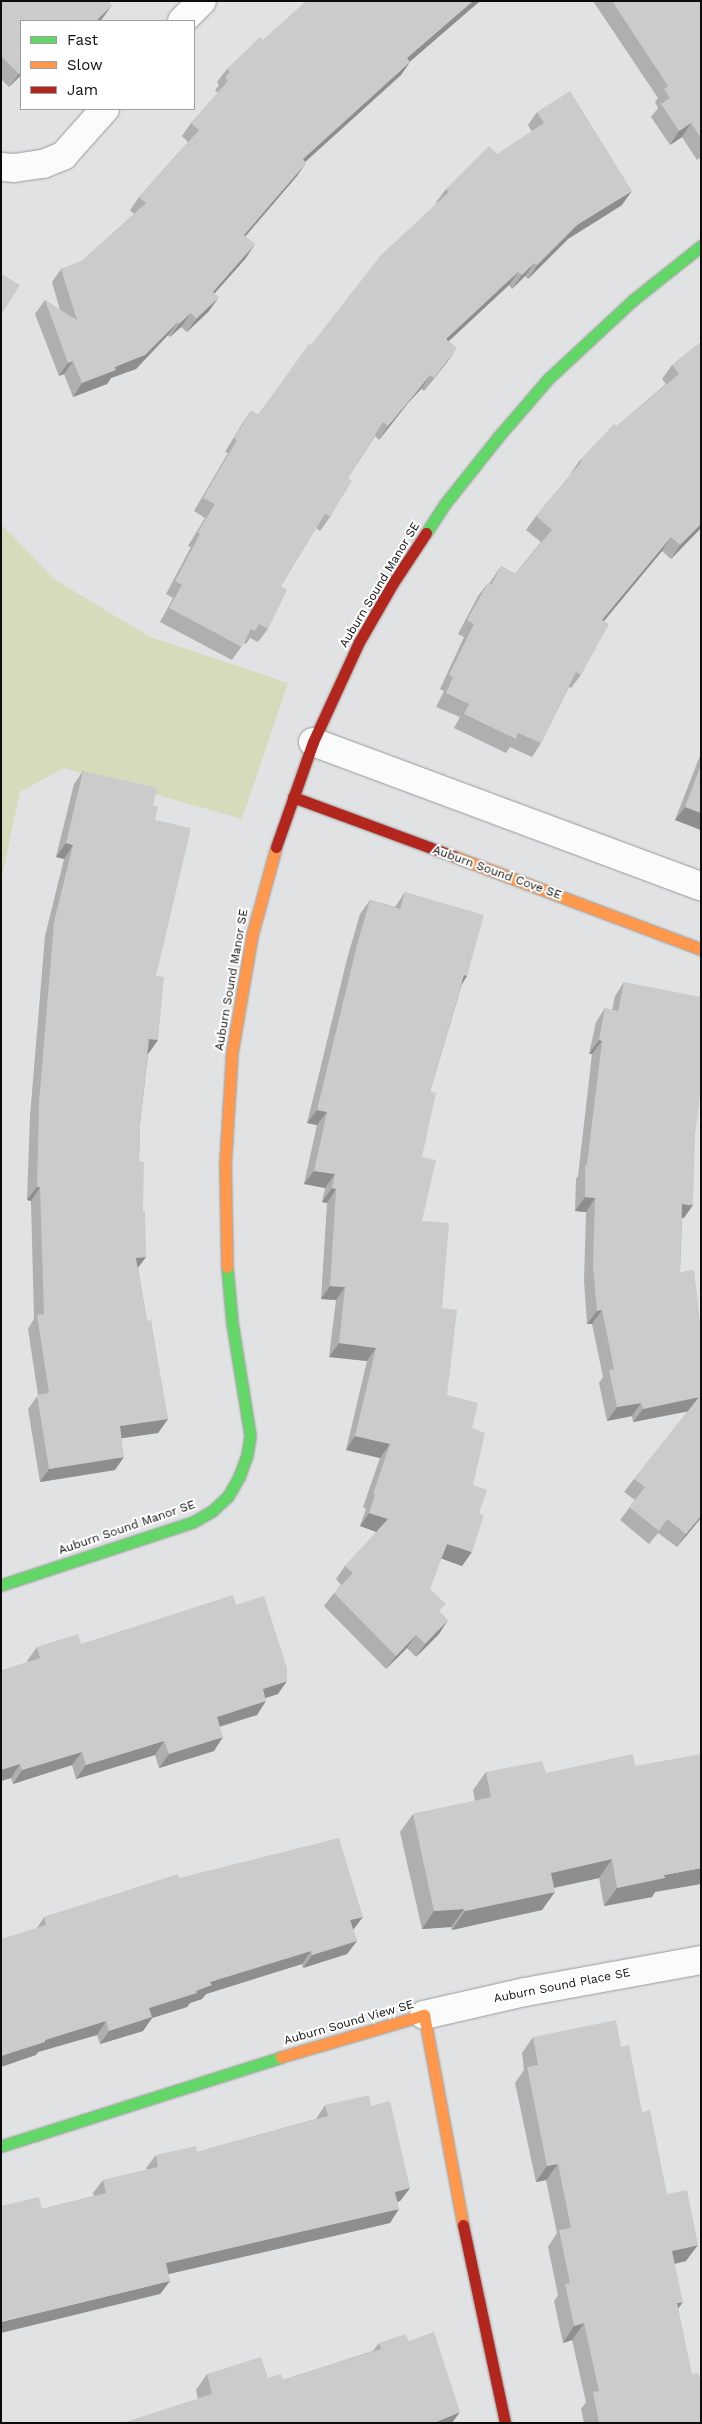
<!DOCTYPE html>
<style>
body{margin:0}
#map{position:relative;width:702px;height:2424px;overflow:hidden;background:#e1e2e3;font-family:"Work Sans",sans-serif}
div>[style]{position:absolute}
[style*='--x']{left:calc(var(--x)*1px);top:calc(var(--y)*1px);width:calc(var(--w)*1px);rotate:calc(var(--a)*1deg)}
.green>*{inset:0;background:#d6dbbc}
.roads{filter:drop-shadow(0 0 1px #9a9a9b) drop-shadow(0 0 1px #9a9a9b)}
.street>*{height:28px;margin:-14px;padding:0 14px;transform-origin:14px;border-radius:14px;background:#fafbfb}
.fast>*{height:11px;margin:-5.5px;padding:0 5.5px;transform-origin:5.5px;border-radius:5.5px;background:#63d668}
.slow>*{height:11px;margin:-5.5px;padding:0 5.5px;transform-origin:5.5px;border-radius:5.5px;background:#ff974d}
.jam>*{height:11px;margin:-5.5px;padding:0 5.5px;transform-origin:5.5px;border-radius:5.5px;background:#b3261e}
.wall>*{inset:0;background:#afafaf}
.shaded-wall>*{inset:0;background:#8e8e8e}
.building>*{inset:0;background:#cbcbcb}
span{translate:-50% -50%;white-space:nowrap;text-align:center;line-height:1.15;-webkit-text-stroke:4px #fff;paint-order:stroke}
.street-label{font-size:12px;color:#0c0c0d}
.frame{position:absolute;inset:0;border:2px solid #0c0c0d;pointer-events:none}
.legend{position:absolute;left:20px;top:20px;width:175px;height:90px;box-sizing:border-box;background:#fff;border:1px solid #9e9e9e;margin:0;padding:6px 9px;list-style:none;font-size:15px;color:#0c0c0d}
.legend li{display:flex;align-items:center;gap:10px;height:25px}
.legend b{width:25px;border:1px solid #9e9e9e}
</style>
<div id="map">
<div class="green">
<i style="clip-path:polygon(1px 524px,54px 579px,150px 637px,288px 683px,242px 819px,64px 768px,20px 792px,1px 881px)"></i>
</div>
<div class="roads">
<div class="street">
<i style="--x:182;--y:21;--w:28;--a:-45"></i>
<i style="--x:1;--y:167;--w:13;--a:4"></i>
<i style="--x:14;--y:168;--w:29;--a:-8"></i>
<i style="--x:43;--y:164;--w:22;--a:-22"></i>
<i style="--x:63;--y:156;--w:63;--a:-48.2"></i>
<i style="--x:313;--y:742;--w:414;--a:20.4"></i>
<i style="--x:424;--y:2015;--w:104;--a:-12.8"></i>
<i style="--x:525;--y:1992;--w:179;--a:-10.3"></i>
</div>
<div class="fast">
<i style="--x:426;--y:533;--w:33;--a:-57"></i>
<i style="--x:444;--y:505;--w:87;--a:-51.5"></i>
<i style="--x:498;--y:437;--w:78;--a:-49.2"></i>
<i style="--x:549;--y:378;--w:115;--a:-42.9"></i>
<i style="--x:633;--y:300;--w:87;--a:-38.5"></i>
<i style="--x:1;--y:1585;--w:202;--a:-18.2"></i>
<i style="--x:193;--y:1522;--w:22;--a:-30"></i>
<i style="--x:212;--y:1511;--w:22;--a:-43"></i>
<i style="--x:228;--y:1496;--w:22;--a:-60"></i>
<i style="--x:239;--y:1477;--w:23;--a:-70"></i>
<i style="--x:247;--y:1455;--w:20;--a:-81"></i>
<i style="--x:250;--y:1435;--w:113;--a:-99.1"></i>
<i style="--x:232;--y:1323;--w:56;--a:-95.1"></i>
<i style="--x:1;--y:2146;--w:294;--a:-17.6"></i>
</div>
<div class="slow">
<i style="--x:453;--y:856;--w:265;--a:20.6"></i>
<i style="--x:227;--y:1267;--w:102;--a:-91.1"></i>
<i style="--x:225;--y:1165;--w:113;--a:-86.5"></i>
<i style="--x:232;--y:1052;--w:119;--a:-80.3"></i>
<i style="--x:252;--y:935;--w:91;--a:-74.7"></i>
<i style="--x:281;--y:2057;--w:149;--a:-16.4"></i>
<i style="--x:424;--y:2015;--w:214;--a:79.5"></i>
</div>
<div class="jam">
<i style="--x:293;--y:797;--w:171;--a:20.2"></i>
<i style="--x:276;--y:847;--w:111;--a:-70.6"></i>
<i style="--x:313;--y:742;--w:110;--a:-65.3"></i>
<i style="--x:359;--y:642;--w:68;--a:-60"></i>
<i style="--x:393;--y:583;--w:60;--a:-56.6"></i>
<i style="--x:463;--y:2225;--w:202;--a:78"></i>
</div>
</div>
<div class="wall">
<i style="clip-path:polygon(1px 1px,102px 19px,21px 21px,21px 75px,9px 87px,1px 79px)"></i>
<i style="clip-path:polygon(480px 1px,410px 61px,410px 62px,401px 75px,305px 162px,297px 176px,246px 236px,246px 258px,215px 293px,209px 311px,187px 332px,181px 327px,170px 337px,168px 335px,136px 369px,111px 378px,107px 384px,73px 397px,64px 374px,59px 376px,35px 314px,45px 300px,60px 310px,52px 282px,61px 269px,82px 261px,134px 214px,130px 210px,139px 197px,188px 142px,182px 136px,191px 123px,218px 93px,215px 90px,219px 85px,217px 82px,227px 69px,263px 40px)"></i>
<i style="clip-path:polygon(593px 1px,701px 1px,701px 157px,697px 160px,682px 137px,670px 145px,651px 117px,658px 108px,655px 102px,658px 98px)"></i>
<i style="clip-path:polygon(537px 112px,622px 205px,568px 239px,528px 279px,525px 276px,512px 289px,509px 285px,449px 341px,448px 361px,424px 391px,421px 389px,408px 403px,379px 440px,375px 436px,348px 478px,330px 517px,320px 531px,316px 528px,281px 586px,268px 629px,258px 642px,250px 638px,246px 644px,244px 643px,232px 660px,160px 622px,173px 598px,166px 594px,191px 547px,188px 546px,205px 518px,194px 511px,228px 453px,225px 452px,242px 424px,251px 411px,258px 415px,311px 345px,437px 203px,436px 202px,446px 189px,532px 132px,528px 125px)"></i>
<i style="clip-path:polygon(701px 342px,701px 528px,671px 559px,662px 551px,604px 621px,581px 675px,571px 688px,569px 687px,541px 743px,532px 757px,510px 747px,506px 753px,454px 728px,460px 717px,436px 707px,444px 691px,440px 689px,464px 637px,458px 634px,478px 596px,488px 583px,489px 584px,501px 566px,515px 574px,541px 542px,526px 530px,536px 516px,571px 474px,571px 473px,580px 460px,617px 426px,666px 384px,662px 379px,672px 365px)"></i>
<i style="clip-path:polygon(701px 753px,701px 830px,675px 820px)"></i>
<i style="clip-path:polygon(83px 771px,153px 805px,155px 820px,156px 976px,158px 1040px,148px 1054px,140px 1125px,139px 1161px,146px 1257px,138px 1268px,147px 1321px,168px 1419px,158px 1433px,122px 1438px,115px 1470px,40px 1482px,28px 1409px,38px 1395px,28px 1329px,34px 1319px,31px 1201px,27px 1200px,30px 1116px,45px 936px,64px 859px,56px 857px,74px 784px)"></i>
<i style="clip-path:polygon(405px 892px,467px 976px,462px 984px,430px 1092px,422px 1157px,422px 1221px,442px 1308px,447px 1395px,472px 1428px,473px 1485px,479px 1513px,462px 1566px,441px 1558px,430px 1589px,440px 1612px,439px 1634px,416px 1657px,407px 1648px,386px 1669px,324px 1606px,334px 1593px,341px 1585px,336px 1579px,345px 1566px,377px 1532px,360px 1526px,366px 1509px,363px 1507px,380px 1458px,346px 1450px,367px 1361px,329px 1357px,336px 1300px,321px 1299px,327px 1203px,322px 1202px,325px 1188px,304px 1184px,317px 1125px,307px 1123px,347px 959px,360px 914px,370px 900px,395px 907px)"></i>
<i style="clip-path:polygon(624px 982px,684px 1218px,682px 1218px,680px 1272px,701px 1518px,677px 1547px,658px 1533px,649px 1544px,620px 1520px,635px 1500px,624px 1492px,634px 1479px,688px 1411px,633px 1422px,632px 1416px,607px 1421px,599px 1383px,603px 1377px,592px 1324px,587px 1324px,584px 1281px,586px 1212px,575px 1211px,576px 1179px,578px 1176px,592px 1054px,589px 1054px,596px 1022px,605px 1008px,612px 1010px,615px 996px)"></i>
<i style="clip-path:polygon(236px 1605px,278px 1694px,265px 1698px,257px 1715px,220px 1727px,214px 1751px,159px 1768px,155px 1755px,76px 1779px,72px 1765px,13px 1784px,11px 1778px,1px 1781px,1px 1671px,28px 1662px,27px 1661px,37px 1647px,81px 1644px)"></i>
<i style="clip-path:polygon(486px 1772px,546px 1773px,655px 1892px,652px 1897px,604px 1906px,599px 1878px,554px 1888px,542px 1910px,452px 1930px,451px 1927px,422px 1929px,400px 1832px,413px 1814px,475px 1801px,473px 1790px)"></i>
<i style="clip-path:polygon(179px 1878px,353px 1930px,357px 1941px,347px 1954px,303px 1968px,302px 1964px,206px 1994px,202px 1999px,190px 2003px,187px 2007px,152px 2018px,143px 2031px,100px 2044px,97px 2035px,38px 2052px,36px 2055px,37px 1928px,44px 1917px)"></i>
<i style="clip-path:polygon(533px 2037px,621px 2047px,642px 2112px,667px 2194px,686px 2261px,675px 2264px,678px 2308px,701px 2423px,584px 2423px,581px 2409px,586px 2402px,572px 2340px,563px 2343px,554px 2301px,558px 2295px,548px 2247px,557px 2233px,546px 2180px,536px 2182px,515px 2083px,524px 2070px,522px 2053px)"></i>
<i style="clip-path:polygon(325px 2105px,371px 2106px,410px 2188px,400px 2201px,397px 2202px,390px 2223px,168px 2274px,170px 2281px,160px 2294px,42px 2209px,94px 2196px,93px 2193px,103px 2180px,147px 2170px,146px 2168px,156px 2155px,197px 2152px,316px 2119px)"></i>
<i style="clip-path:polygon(379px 2343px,452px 2423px,198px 2399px,196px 2390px,207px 2374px,268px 2378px,283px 2380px,373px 2351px)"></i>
</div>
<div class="shaded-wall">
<i style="clip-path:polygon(473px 1px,480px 1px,398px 72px,407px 58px)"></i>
<i style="clip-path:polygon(112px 5px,102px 19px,100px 21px,96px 21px)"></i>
<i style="clip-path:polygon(410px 62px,401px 75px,293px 173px,303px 159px)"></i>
<i style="clip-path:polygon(21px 71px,21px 75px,9px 87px,19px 74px)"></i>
<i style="clip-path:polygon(691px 123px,682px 137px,670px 145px,679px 131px)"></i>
<i style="clip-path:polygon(306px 163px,297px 176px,235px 248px,244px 235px)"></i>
<i style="clip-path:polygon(632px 191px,622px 205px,568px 239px,528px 279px,537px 265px,577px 225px)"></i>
<i style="clip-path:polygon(255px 244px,246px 258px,204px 305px,213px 292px)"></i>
<i style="clip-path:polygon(534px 263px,525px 276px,512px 289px,522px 275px)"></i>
<i style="clip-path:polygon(518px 272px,509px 285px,436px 353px,446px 339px)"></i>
<i style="clip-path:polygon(219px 297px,209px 311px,187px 332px,196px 319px)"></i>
<i style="clip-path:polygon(191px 313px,181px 327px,170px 337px,179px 324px)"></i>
<i style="clip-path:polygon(178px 322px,168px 335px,136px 369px,111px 378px,107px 384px,73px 397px,82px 383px,115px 367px)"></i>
<i style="clip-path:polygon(457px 348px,448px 361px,424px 391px,434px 378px)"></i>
<i style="clip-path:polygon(73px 361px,64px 374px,59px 376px,68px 363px)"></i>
<i style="clip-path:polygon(430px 375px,421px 389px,408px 403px,379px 440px,388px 426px,418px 390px)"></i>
<i style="clip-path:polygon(701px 524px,701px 528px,671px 559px,680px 545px)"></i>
<i style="clip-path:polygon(671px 537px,662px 551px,593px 634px,602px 620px)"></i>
<i style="clip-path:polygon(685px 807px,701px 813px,701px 830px,675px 820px)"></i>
<i style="clip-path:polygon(66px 843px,73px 845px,64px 859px,56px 857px)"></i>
<i style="clip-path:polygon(464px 975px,467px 976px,458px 990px)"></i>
<i style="clip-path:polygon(149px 1039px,158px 1040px,148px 1054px,140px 1053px)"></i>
<i style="clip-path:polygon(599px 1040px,602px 1041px,592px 1054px,589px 1054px)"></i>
<i style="clip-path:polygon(317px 1110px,327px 1112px,317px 1125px,307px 1123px)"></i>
<i style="clip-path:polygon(314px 1171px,335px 1174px,325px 1188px,304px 1184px)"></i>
<i style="clip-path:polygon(37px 1187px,40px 1187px,31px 1201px,27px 1200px)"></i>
<i style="clip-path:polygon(332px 1188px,336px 1189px,327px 1203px,322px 1202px)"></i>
<i style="clip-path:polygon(585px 1197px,595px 1198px,586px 1212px,575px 1211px)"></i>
<i style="clip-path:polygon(682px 1204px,693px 1205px,684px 1218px,673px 1217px)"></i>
<i style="clip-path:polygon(146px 1257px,136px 1270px,136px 1258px)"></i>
<i style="clip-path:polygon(330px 1286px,345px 1287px,336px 1300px,321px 1299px)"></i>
<i style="clip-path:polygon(602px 1310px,592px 1324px,587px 1324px,597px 1311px)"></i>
<i style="clip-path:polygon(339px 1343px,376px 1348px,367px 1361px,329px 1357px)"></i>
<i style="clip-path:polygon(699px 1397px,690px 1411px,633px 1422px,643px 1409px)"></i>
<i style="clip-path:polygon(641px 1403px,632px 1416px,607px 1421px,617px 1407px)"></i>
<i style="clip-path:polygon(168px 1419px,158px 1433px,110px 1440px,120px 1426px)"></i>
<i style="clip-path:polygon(355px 1436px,390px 1444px,380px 1458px,346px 1450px)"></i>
<i style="clip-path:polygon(124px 1457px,115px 1470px,40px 1482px,49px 1469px)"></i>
<i style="clip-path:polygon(369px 1513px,388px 1519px,379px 1533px,360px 1526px)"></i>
<i style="clip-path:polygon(701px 1516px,701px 1518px,677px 1547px,686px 1534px)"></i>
<i style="clip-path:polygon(447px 1544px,472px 1552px,462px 1566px,437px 1557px)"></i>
<i style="clip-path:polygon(448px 1620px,439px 1634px,416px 1657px,425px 1644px)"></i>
<i style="clip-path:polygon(416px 1635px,407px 1648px,386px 1669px,396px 1656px)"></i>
<i style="clip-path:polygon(287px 1681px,278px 1694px,253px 1702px,263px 1689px)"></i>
<i style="clip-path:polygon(266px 1701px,257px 1715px,207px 1730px,217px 1717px)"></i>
<i style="clip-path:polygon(223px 1737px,214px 1751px,159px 1768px,169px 1754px)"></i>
<i style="clip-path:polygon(164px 1741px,155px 1755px,76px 1779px,86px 1765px)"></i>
<i style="clip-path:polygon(82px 1752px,72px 1765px,13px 1784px,22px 1770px)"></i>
<i style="clip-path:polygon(20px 1764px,11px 1778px,1px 1781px,1px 1770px)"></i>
<i style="clip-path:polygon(612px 1859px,599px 1878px,538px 1891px,551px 1873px)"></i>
<i style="clip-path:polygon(701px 1868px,701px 1884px,655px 1892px,652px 1897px,604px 1906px,617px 1888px,664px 1875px)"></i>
<i style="clip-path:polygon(555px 1892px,542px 1910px,452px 1930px,465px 1911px)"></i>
<i style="clip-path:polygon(464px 1909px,451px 1927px,422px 1929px,434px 1911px)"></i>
<i style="clip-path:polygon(363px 1917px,353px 1930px,350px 1920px)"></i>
<i style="clip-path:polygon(357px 1941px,347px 1954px,303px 1968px,312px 1955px)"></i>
<i style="clip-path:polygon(311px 1951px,302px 1964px,206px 1994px,202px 1999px,190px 2003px,187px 2007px,152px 2018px,143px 2031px,100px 2044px,109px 2031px,149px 2008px,196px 1991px,210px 1982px)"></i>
<i style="clip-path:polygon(106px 2021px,97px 2035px,38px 2052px,36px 2055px,1px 2067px,1px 2056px,45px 2040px)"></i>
<i style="clip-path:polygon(558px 2164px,546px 2180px,536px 2182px,547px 2166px)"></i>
<i style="clip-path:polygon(410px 2188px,400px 2201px,386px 2205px,395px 2192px)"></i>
<i style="clip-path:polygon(399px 2209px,390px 2223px,156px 2277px,166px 2263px)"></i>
<i style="clip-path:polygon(698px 2245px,686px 2261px,660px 2267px,672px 2251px)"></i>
<i style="clip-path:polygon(170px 2281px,160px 2294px,1px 2333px,1px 2322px)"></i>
<i style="clip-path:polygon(683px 2302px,671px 2318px,677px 2303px)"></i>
<i style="clip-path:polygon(584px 2323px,572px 2340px,563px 2343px,574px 2326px)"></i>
<i style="clip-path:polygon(460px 2412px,452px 2423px,434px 2423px)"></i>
</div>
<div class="building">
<i style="clip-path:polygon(1px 1px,108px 1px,112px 5px,96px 21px,21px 21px,21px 71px,19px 74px,1px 56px)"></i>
<i style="clip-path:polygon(306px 1px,473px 1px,407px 58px,410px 62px,303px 159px,306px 163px,244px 235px,255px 244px,213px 292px,219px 297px,196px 319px,191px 313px,179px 324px,178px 322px,145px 355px,115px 367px,116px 370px,82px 383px,73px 361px,68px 363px,45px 300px,77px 320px,61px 269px,82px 261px,146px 203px,139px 197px,199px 130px,191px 123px,228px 81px,225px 77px,230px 72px,227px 69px,260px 37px,263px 40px)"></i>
<i style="clip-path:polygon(612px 1px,701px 1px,701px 138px,691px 123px,679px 131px,661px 104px,670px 98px,664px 89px,668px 86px)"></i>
<i style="clip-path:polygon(570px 91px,632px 191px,577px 225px,537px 265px,534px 263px,522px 275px,518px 272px,446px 339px,457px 348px,434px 378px,430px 375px,418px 390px,388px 426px,383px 422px,348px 478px,352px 481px,330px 517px,325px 514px,281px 586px,287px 590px,268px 629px,259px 624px,255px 631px,251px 629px,242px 647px,169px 608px,182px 585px,175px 581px,200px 534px,198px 532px,215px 504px,203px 498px,237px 440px,234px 438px,251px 411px,258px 415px,309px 344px,311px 345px,381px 255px,449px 192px,446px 189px,489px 146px,497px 154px,544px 123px,537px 112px)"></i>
<i style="clip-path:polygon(1px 274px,20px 285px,1px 315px)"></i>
<i style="clip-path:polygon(701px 342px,701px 524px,680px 545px,671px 537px,602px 620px,609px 624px,581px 675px,576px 672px,541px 743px,518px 733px,516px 739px,464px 714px,469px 704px,446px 693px,453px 677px,449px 675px,474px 624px,467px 620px,488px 583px,491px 585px,501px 566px,515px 574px,552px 530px,536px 516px,582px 461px,580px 460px,614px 424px,617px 426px,679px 374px,672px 365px)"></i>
<i style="clip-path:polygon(701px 765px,701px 813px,685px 807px)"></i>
<i style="clip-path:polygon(83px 771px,157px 788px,153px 805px,158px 807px,155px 820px,191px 828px,156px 976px,164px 977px,158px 1040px,149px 1039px,140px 1125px,139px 1161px,144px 1162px,143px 1211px,145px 1211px,146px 1257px,136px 1258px,147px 1321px,151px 1320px,168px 1419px,120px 1426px,124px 1457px,49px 1469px,37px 1395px,49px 1393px,37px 1315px,44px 1314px,40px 1187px,37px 1187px,39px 1103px,54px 922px,73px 845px,66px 843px)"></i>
<i style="clip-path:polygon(405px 892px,484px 915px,467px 976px,464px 975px,430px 1092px,436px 1093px,422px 1157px,436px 1160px,422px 1221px,449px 1223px,442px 1308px,457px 1310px,447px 1395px,478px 1403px,472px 1428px,485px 1433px,473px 1485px,487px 1490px,479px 1513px,484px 1515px,472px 1552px,447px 1544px,430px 1589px,446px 1604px,439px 1611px,448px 1620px,425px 1644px,416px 1635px,396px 1656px,334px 1593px,353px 1573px,345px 1566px,388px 1519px,369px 1513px,375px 1495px,373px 1494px,390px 1444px,355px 1436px,376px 1348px,339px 1343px,345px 1287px,330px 1286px,336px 1189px,332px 1188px,335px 1174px,314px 1171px,327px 1112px,317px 1110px,357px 945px,370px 900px,400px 909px)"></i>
<i style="clip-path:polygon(624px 982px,701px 997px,701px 1089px,695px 1135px,693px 1205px,682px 1204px,680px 1272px,694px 1270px,701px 1330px,701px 1516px,686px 1534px,667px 1519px,659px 1531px,629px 1507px,645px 1487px,634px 1479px,699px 1397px,643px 1409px,641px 1403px,617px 1407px,609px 1370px,614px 1369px,602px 1310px,597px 1311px,593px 1267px,595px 1198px,585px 1197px,585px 1165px,587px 1165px,602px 1041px,599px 1040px,605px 1008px,618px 1011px)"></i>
<i style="clip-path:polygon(233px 1595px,236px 1605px,264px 1596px,287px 1668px,287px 1681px,263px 1689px,266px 1701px,217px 1717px,223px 1737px,169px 1754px,164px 1741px,86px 1765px,82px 1752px,22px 1770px,20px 1764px,1px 1770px,1px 1671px,40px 1658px,37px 1647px,78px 1634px,81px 1644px)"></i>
<i style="clip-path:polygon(633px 1754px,635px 1766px,701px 1754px,701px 1868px,664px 1875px,665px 1878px,617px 1888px,612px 1859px,551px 1873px,555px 1892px,465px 1911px,464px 1909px,434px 1911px,413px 1814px,491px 1797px,486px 1772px,542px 1761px,546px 1773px)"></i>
<i style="clip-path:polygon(339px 1838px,363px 1917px,350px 1920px,357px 1941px,312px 1955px,311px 1951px,210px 1982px,212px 1985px,196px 1991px,197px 1993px,149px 2008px,152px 2017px,109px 2031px,106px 2021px,45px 2040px,45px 2042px,1px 2056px,1px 1939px,46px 1925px,44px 1917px,178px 1874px,179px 1878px)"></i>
<i style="clip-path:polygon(616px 2020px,621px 2047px,629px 2045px,642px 2112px,650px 2110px,667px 2194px,687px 2190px,698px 2245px,672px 2251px,683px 2302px,677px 2303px,692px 2374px,698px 2373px,701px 2384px,701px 2423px,599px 2423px,593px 2392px,599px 2391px,584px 2323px,574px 2326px,565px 2284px,570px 2283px,559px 2230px,571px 2228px,558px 2164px,547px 2166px,527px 2067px,538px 2065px,533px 2037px)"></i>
<i style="clip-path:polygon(369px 2095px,371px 2106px,390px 2101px,410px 2188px,395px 2192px,399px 2209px,166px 2263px,170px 2281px,1px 2322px,1px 2206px,39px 2197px,42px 2209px,106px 2193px,103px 2180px,158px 2167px,156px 2155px,196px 2146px,197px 2152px,328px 2116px,325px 2105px)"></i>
<i style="clip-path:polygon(434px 2332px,460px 2412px,434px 2423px,122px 2423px,212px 2394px,207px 2374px,261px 2357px,268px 2378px,281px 2374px,283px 2380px,381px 2349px,379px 2343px,405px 2334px,409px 2341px)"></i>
</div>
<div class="street-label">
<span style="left:380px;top:585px;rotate:-59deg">Auburn Sound Manor SE</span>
<span style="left:497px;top:873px;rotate:20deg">Auburn Sound Cove SE</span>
<span style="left:232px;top:980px;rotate:-80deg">Auburn Sound Manor SE</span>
<span style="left:127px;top:1528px;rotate:-19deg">Auburn Sound Manor SE</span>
<span style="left:562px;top:1986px;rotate:-11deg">Auburn Sound Place SE</span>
<span style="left:349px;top:2023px;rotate:-16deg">Auburn Sound View SE</span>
</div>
<div class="frame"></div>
<ul class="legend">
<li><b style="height:6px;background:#63d668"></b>Fast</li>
<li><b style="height:6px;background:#ff974d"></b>Slow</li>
<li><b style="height:6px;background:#b3261e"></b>Jam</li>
</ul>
</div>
